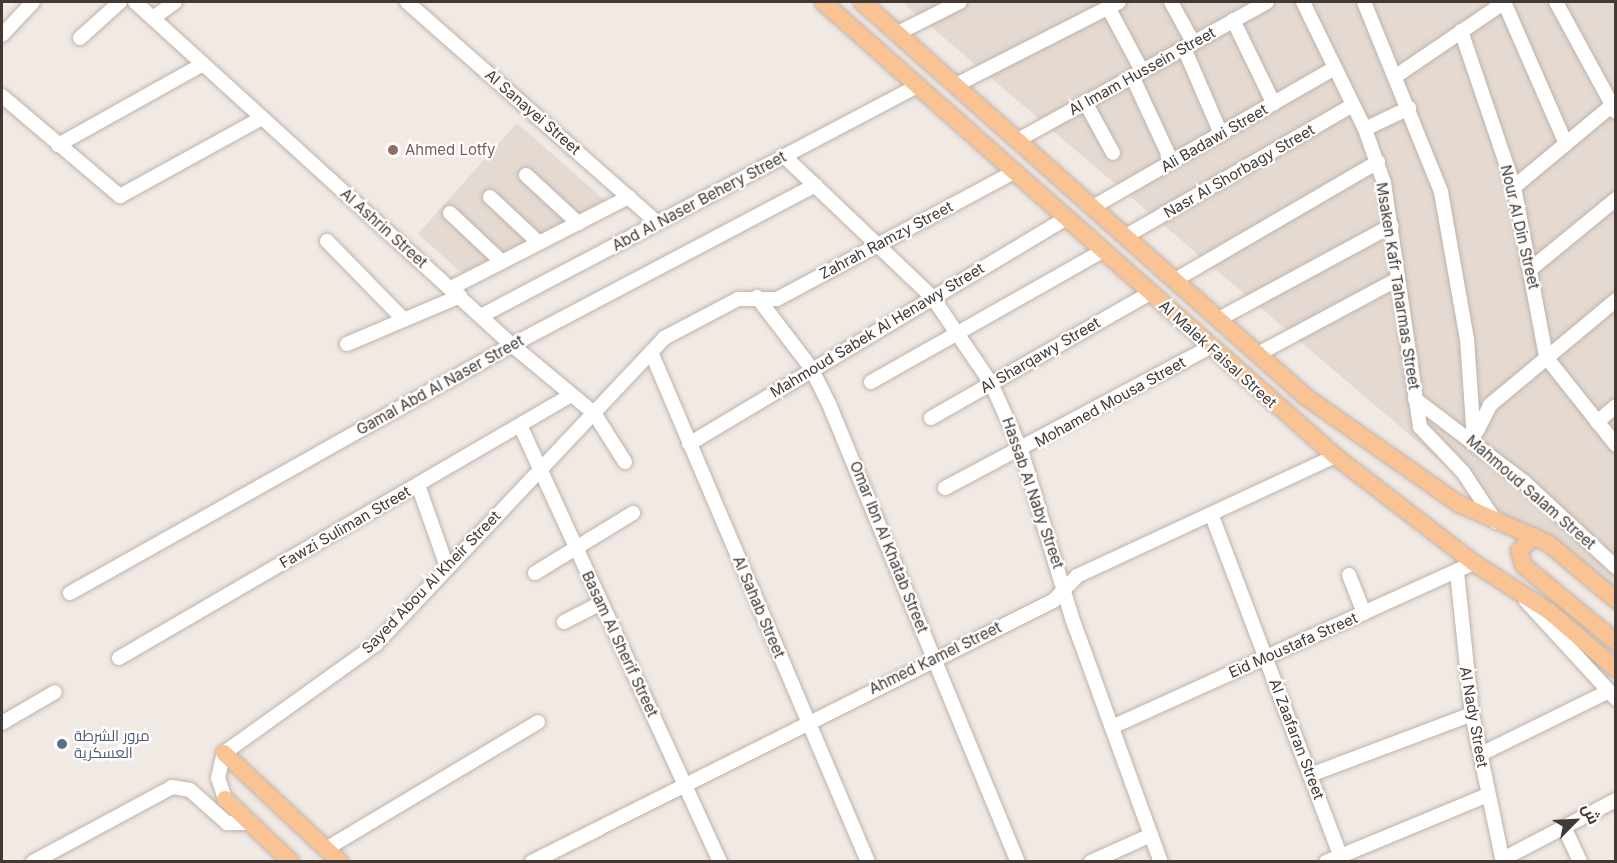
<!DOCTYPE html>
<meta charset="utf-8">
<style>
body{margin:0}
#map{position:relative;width:1617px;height:863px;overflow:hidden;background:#f1e9e3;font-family:Inter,Cairo,sans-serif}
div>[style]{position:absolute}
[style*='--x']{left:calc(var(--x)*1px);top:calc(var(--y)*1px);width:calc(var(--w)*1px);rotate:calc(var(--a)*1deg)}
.residential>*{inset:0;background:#e5dad1}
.roads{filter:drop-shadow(0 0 2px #bfb2a9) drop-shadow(0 0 2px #bfb2a9)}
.minor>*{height:14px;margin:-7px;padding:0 7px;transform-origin:7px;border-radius:7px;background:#fff}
.major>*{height:16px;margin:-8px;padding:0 8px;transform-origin:8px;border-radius:8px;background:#fac393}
.dots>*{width:16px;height:16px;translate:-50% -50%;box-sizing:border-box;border:3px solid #fff;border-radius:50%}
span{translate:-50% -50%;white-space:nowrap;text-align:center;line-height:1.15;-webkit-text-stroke:4.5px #fff;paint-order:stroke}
.street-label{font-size:15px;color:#423934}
.education-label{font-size:15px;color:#785e54}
.left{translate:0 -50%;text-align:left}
.service-label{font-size:15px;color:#4e5e75}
.frame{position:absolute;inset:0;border:3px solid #423934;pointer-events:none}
.north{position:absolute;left:1545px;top:791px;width:60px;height:60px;-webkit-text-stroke:4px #fff;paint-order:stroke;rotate:66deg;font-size:16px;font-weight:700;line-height:24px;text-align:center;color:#423934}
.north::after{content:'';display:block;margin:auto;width:21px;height:27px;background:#423934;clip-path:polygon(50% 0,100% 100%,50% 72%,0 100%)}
</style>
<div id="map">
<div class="residential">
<i style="clip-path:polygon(902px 2px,1615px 2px,1615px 610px)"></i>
<i style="clip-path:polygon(517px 123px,608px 203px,466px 277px,418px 234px)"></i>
</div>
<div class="roads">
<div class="minor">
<i style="--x:135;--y:2;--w:510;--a:42.3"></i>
<i style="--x:512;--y:345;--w:107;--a:39.7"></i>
<i style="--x:594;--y:413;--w:58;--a:57.7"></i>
<i style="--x:407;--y:2;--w:334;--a:41.4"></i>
<i style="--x:1171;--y:2;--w:46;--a:61.2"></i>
<i style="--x:1303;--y:2;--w:141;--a:64"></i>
<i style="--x:1365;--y:129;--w:57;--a:70.6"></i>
<i style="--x:1384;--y:183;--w:247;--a:81.6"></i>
<i style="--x:1420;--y:427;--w:62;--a:46.3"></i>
<i style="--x:1463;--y:472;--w:60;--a:56.6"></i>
<i style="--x:1364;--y:2;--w:205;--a:67.9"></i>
<i style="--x:1441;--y:192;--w:149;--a:80"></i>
<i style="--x:1467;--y:339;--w:101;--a:86"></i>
<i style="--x:1504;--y:2;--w:155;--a:66.4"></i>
<i style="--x:1556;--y:2;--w:125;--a:61.4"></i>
<i style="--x:1108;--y:7;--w:72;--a:62"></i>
<i style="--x:153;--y:18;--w:27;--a:-36"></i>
<i style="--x:1233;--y:20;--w:93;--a:64"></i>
<i style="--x:1461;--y:31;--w:165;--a:71.2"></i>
<i style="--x:1514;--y:187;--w:173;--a:79.3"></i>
<i style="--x:1546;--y:357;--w:112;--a:51.5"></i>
<i style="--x:898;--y:33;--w:69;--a:-26.6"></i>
<i style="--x:2;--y:35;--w:45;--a:-46.8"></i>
<i style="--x:80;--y:38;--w:54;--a:-42"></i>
<i style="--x:1184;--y:48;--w:94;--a:66.7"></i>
<i style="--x:1132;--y:76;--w:95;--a:65.1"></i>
<i style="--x:1396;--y:76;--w:132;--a:-34.2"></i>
<i style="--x:956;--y:85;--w:183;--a:-27"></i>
<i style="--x:2;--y:96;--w:155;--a:40.3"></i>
<i style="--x:120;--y:196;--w:162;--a:-28.8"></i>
<i style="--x:1085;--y:102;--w:58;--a:61.2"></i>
<i style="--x:1365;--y:129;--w:49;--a:-25.5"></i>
<i style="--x:1018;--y:140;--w:285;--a:-29"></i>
<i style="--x:58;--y:145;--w:166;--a:-29.2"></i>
<i style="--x:784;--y:156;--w:206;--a:43.6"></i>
<i style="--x:933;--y:298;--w:103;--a:55.7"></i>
<i style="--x:991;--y:383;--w:73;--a:65.9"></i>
<i style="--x:1021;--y:450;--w:176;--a:73.1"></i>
<i style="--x:1072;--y:618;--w:260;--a:70"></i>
<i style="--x:526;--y:175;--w:71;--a:42.7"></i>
<i style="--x:1514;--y:187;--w:133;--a:-39.8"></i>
<i style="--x:490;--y:197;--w:67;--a:43.2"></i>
<i style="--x:1093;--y:207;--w:279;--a:-29.9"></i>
<i style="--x:450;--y:213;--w:71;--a:43.3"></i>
<i style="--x:1126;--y:236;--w:262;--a:-30"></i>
<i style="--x:327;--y:241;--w:110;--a:45.7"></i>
<i style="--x:1532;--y:268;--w:109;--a:-39.4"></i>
<i style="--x:1175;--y:280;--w:235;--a:-30.2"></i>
<i style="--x:451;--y:288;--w:200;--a:-27.1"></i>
<i style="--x:757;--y:297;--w:89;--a:52.7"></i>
<i style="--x:811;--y:368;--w:40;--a:63.4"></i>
<i style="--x:829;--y:404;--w:495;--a:67.6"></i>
<i style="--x:481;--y:316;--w:494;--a:-27.8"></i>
<i style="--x:1219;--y:319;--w:196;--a:-28.4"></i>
<i style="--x:347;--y:344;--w:123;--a:-23"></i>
<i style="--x:651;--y:352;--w:554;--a:66.95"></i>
<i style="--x:1258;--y:354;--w:159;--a:-28.2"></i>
<i style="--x:871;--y:382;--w:266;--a:-29.5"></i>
<i style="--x:1415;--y:399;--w:136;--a:37.2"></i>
<i style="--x:1523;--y:481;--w:127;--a:42.8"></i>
<i style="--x:931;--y:418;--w:252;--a:-29.7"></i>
<i style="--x:1597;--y:422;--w:25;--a:-40"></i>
<i style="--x:520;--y:425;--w:481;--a:65.4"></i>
<i style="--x:1477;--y:431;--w:29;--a:-63"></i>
<i style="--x:1490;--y:405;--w:164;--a:-39.8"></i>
<i style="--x:689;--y:444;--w:440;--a:-30.9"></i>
<i style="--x:418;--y:485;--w:87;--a:70.5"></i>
<i style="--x:945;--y:488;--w:300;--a:-28"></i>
<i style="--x:1212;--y:516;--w:370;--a:69.3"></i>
<i style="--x:1457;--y:572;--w:143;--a:84"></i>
<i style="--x:1472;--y:714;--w:151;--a:78.2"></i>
<i style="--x:535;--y:573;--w:115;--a:-31.5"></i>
<i style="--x:1349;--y:575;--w:41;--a:68.5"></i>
<i style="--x:70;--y:593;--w:507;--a:-29.3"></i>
<i style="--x:512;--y:345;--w:343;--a:-27.8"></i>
<i style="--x:1526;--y:601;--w:133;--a:47.4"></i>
<i style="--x:564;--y:622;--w:42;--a:-27.2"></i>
<i style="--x:119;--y:658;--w:523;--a:-30.19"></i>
<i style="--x:2;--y:723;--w:61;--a:-30.3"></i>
<i style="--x:1112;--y:727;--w:397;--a:-24.4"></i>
<i style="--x:1481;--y:754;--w:140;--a:-26.2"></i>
<i style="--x:1310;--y:775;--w:173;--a:-20.6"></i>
<i style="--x:225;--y:799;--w:22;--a:-108"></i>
<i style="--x:218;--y:778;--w:26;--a:-77"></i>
<i style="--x:224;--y:753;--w:187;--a:-35.6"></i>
<i style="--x:376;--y:644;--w:420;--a:-46.7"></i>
<i style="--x:664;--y:338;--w:84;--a:-27.8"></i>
<i style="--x:738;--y:299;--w:39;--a:0"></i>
<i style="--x:777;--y:299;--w:269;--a:-28.2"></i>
<i style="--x:1564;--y:827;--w:38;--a:65"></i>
<i style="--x:326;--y:849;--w:247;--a:-30.9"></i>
<i style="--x:1503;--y:859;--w:127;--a:-27.6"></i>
<i style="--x:33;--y:862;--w:158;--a:-28.3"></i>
<i style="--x:172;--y:787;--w:18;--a:9"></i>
<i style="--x:190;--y:790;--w:50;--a:41.7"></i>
<i style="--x:227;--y:823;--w:24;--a:0"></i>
<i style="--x:532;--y:862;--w:583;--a:-26.61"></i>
<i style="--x:1053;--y:601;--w:35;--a:-46"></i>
<i style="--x:1077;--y:576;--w:285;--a:-24.9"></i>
<i style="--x:1091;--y:862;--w:66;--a:-24.2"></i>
<i style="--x:1326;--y:862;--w:175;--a:-22.5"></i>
</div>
<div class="major">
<i style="--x:823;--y:2;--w:684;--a:41.56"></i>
<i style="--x:1335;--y:456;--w:175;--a:37.6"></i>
<i style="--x:1474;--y:563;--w:90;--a:32.8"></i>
<i style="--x:1550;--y:612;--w:87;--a:40.8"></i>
<i style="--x:862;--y:2;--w:594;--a:41.66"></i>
<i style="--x:1306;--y:397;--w:187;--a:35"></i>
<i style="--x:1459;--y:504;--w:97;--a:23.7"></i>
<i style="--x:1548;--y:543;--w:89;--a:40"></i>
<i style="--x:1534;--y:536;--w:21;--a:135"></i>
<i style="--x:1519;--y:551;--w:16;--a:72"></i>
<i style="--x:1524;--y:566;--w:119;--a:39.6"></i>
<i style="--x:224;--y:753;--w:159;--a:43.2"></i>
<i style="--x:225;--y:799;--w:91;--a:43.7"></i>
</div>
</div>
<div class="dots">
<i style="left:393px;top:150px;background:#8d6e63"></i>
<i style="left:62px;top:744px;background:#5c6f8a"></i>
</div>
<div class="street-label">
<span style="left:1142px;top:71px;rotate:-29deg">Al Imam Hussein Street</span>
<span style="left:533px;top:112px;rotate:41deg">Al Sanayei Street</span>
<span style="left:1214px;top:138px;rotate:-30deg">Ali Badawi Street</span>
<span style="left:1239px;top:171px;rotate:-30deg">Nasr Al Shorbagy Street</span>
<span style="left:699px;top:201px;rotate:-28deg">Abd Al Naser Behery Street</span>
<span style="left:1520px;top:227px;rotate:77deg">Nour Al Din Street</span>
<span style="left:384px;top:228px;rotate:42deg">Al Ashrin Street</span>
<span style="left:886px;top:240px;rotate:-28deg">Zahrah Ramzy Street</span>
<span style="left:1398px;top:286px;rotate:81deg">Msaken Kafr Taharmas Street</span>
<span style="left:877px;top:330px;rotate:-31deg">Mahmoud Sabek Al Henawy Street</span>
<span style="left:1218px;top:354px;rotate:42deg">Al Malek Faisal Street</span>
<span style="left:1040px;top:355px;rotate:-30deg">Al Sharqawy Street</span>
<span style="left:440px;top:385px;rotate:-29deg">Gamal Abd Al Naser Street</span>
<span style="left:1110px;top:402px;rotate:-29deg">Mohamed Mousa Street</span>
<span style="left:1531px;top:492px;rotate:41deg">Mahmoud Salam Street</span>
<span style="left:1033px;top:493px;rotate:71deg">Hassab Al Naby Street</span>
<span style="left:345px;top:527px;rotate:-30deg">Fawzi Suliman Street</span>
<span style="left:889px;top:547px;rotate:68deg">Omar Ibn Al Khatab Street</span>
<span style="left:431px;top:582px;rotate:-46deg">Sayed Abou Al Kheir Street</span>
<span style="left:759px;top:607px;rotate:67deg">Al Sahab Street</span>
<span style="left:620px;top:644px;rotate:65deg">Basam Al Sherif Street</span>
<span style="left:1293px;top:645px;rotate:-24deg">Eid Moustafa Street</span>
<span style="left:935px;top:658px;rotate:-26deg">Ahmed Kamel Street</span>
<span style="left:1474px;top:717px;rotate:80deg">Al Nady Street</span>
<span style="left:1297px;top:739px;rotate:69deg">Al Zaafaran Street</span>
</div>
<div class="education-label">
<span class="left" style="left:405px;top:150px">Ahmed Lotfy</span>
</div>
<div class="service-label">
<span class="left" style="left:74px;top:744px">مرور الشرطة<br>العسكرية</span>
</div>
<div class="frame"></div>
<div class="north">ش</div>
</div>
